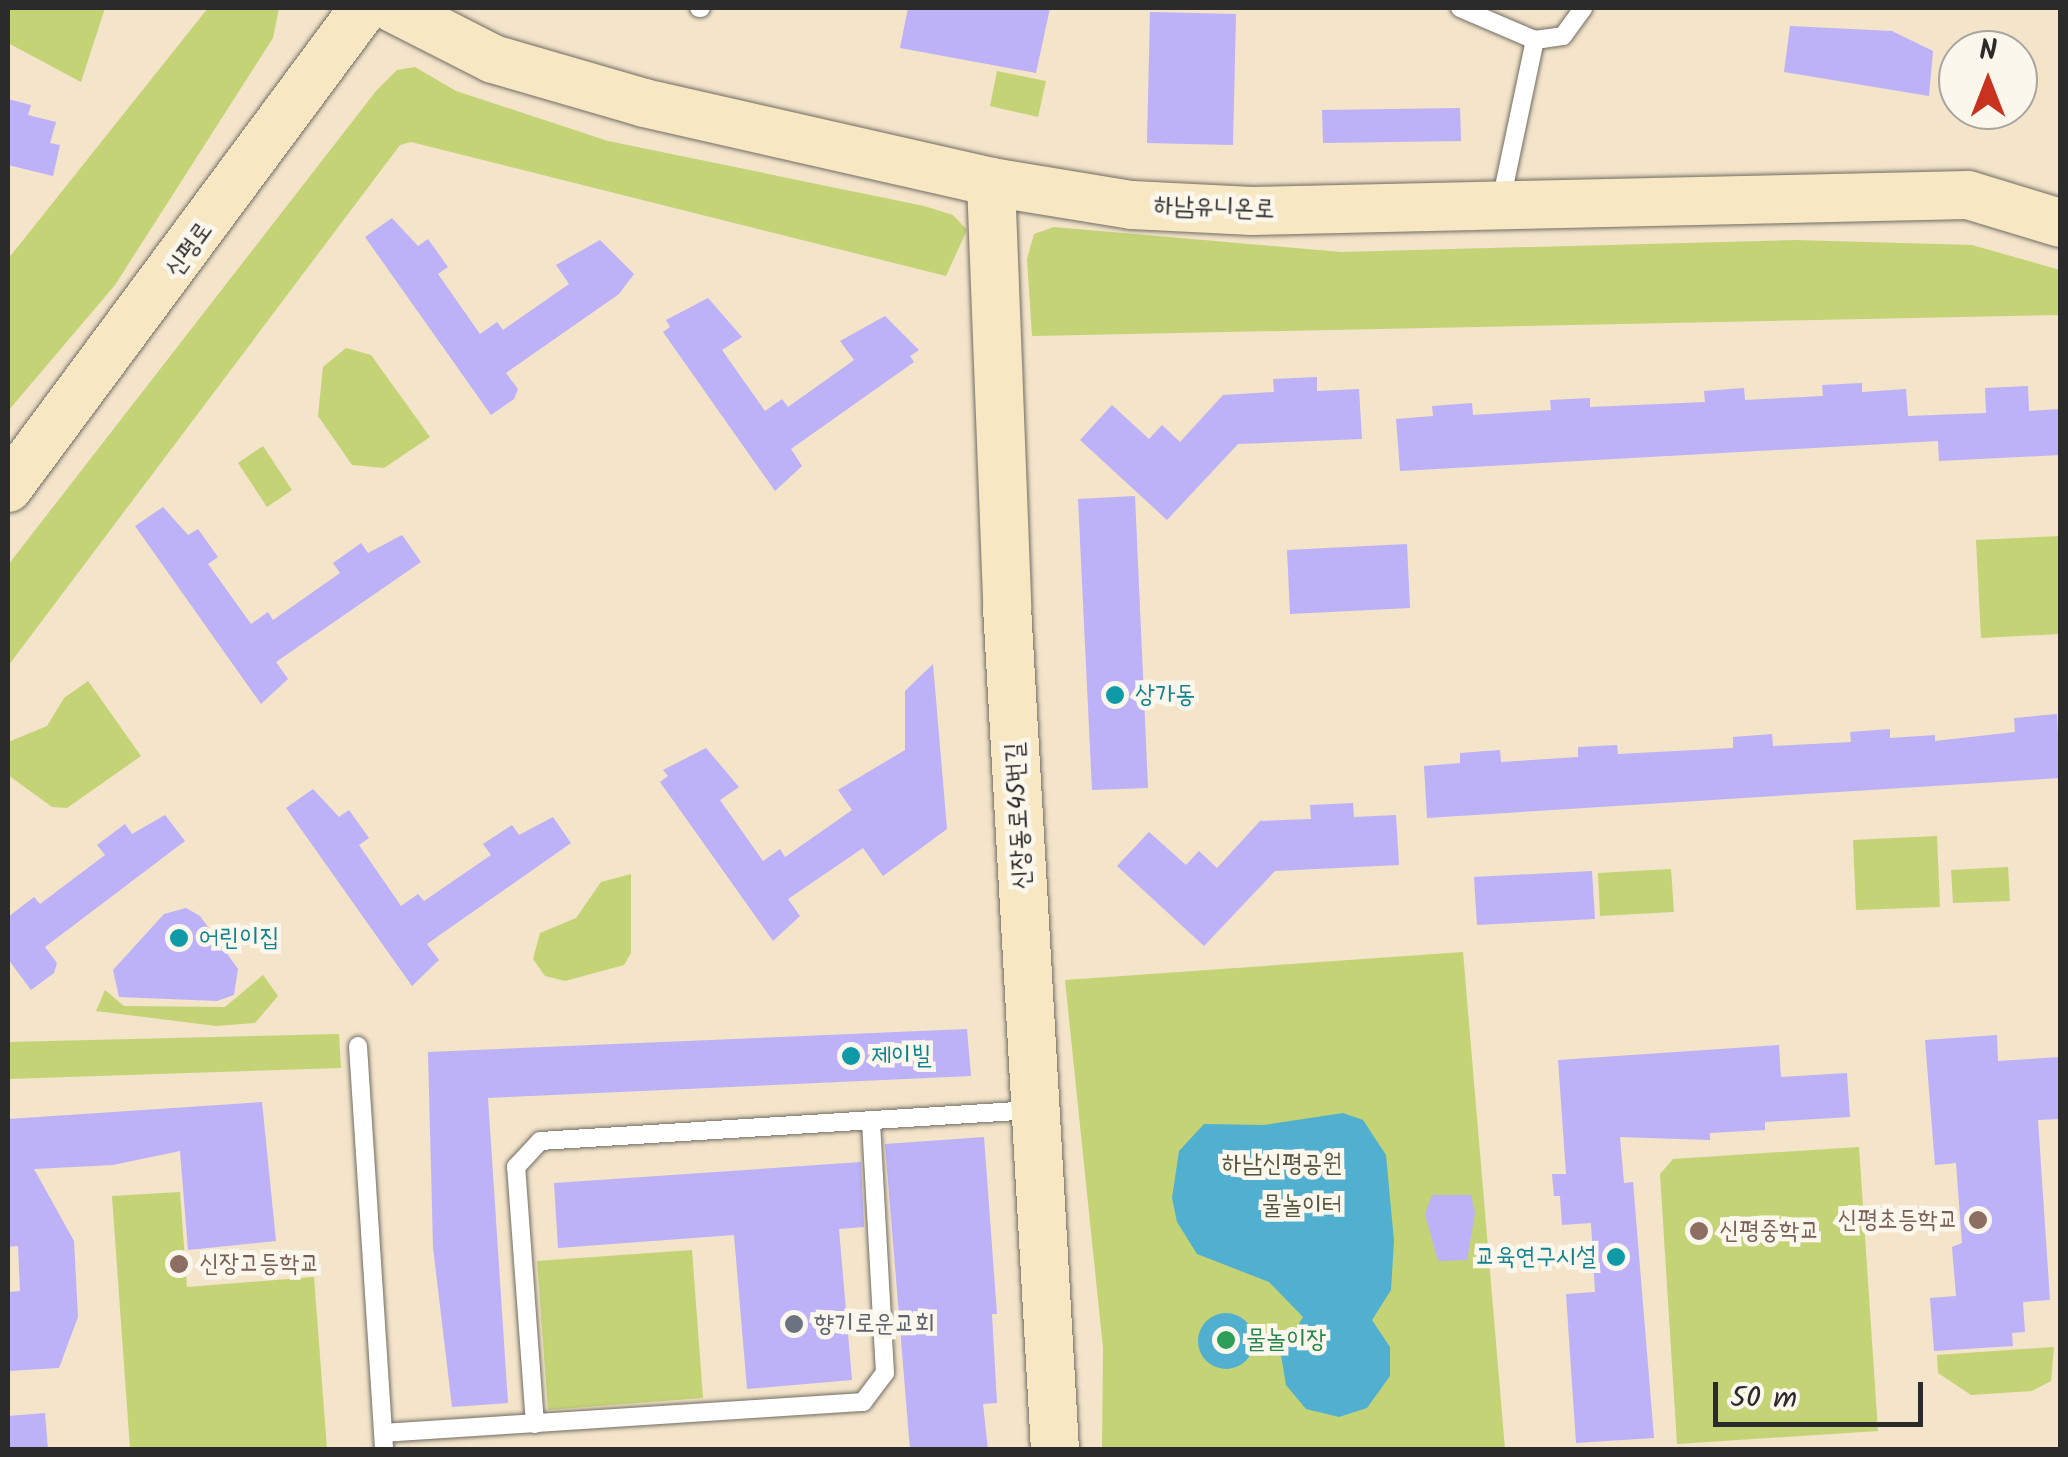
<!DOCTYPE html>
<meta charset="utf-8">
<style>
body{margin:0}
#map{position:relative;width:2068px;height:1457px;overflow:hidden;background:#f3e4ca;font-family:Kalam,"Poor Story",sans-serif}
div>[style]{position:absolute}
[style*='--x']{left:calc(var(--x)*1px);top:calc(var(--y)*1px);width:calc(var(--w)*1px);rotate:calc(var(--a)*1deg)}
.green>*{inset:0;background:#c3d376}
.water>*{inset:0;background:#51afd0}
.round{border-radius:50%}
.building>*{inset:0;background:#bdb1f8}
.roads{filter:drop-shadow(0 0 2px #716c63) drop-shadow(0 0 2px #716c63)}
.lane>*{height:18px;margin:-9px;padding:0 9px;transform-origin:9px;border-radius:9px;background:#fff}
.secondary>*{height:48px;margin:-24px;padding:0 24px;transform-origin:24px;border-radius:24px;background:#f7e8c3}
.dots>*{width:28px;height:28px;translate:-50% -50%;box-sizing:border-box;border:5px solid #fbf7ec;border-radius:50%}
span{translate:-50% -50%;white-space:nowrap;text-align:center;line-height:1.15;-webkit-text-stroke:9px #fbf7ec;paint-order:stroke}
.street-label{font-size:25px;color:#2b2b2b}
.culture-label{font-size:25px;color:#0d838f}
.left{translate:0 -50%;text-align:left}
.right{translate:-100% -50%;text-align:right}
.park-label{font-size:25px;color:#51553e}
.education-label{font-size:25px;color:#785e54}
.worship-label{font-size:25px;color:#5b616d}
.leisure-label{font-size:25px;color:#27864d}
.frame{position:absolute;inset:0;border:10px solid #2b2b2b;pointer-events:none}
.north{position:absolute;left:1938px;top:30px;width:100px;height:100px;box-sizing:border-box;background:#fbf7ec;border:2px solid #a8a59f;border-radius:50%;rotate:0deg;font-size:28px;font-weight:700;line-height:40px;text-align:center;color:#2b2b2b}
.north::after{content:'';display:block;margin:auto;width:35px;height:45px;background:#c8321e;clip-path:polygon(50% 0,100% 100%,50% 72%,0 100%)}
.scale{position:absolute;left:1713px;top:1382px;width:210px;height:45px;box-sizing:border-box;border:5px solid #2b2b2b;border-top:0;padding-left:12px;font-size:30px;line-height:35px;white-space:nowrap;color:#2b2b2b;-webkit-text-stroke:8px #fbf7ec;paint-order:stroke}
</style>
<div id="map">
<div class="green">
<i style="clip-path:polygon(8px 8px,105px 8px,81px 82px,8px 43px)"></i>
<i style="clip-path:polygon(208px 8px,279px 8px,273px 38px,115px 285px,8px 411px,8px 259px)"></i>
<i style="clip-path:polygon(415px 67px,456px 91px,608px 141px,924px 206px,953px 215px,967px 230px,946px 276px,411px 142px,400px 145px,8px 666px,8px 565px,376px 91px,397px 70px)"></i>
<i style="clip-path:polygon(997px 71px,1046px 81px,1038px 117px,990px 106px)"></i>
<i style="clip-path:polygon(1054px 227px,1341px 252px,1795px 240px,1972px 245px,2060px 270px,2060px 315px,1032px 336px,1027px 259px,1034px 234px)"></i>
<i style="clip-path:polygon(346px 348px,371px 355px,430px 437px,384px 468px,352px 465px,318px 416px,323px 367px)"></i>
<i style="clip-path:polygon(263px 446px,292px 490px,267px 507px,238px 463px)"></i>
<i style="clip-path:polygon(2060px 536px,2060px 634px,1981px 638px,1976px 540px)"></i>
<i style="clip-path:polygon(88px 681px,141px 756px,67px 808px,52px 807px,8px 775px,8px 742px,47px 726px,64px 698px)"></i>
<i style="clip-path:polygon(1937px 836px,1940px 907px,1856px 910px,1853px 840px)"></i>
<i style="clip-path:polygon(2008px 867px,2010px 901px,1953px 903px,1951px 870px)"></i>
<i style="clip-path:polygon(1671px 869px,1674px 912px,1600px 916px,1598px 873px)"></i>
<i style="clip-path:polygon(631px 874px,631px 953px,624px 965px,565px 981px,545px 976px,533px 959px,540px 933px,576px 918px,601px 882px)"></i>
<i style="clip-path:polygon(1463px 952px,1505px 1449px,1102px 1449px,1103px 1348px,1065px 980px)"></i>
<i style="clip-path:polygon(263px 975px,278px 996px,255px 1023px,216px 1026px,96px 1011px,105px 990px,124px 1006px,225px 1007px)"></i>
<i style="clip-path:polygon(339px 1034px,341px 1068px,8px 1079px,8px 1042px)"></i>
<i style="clip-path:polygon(1859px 1147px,1878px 1431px,1677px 1444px,1660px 1174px,1673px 1159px)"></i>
<i style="clip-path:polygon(180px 1192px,187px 1287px,314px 1277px,327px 1449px,130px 1449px,112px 1196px)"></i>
<i style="clip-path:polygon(692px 1250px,703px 1398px,548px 1410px,537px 1261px)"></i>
<i style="clip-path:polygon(2054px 1347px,2051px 1381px,2032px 1391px,1971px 1395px,1938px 1373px,1937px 1355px)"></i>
</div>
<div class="water">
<i style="clip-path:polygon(1343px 1113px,1363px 1120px,1386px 1155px,1394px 1241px,1391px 1290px,1372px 1320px,1390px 1347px,1390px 1376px,1367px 1408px,1339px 1417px,1306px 1409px,1286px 1385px,1281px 1355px,1303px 1317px,1269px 1282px,1197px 1254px,1177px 1222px,1172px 1198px,1179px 1151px,1204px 1124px,1264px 1125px)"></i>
<i class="round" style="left:1198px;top:1313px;width:56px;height:56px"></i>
</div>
<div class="building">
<i style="clip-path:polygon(908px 8px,1050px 8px,1036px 73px,900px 48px)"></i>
<i style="clip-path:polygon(1150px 12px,1236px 14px,1233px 145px,1147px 143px)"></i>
<i style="clip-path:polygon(1790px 26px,1892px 31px,1933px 51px,1929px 96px,1784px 72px)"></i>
<i style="clip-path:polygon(8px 99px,31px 105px,28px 115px,56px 122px,50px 143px,60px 145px,53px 176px,8px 165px)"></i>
<i style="clip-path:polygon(1460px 108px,1461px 141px,1323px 143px,1322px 110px)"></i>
<i style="clip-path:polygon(392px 218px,418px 246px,428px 239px,448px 267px,438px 274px,480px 334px,497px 322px,503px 330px,569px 284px,556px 265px,600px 240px,634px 274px,619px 294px,506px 373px,518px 389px,514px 399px,491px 415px,365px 237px)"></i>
<i style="clip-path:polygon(708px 298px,742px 337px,722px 350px,765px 411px,782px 399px,788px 407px,854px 360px,840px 341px,885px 316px,919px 350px,910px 356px,914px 362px,791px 449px,802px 466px,775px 491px,663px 332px,670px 327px,666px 320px)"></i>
<i style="clip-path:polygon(1317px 377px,1317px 391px,1359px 389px,1362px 439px,1238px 444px,1167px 520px,1080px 440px,1112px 405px,1149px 439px,1162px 425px,1180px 442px,1223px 395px,1274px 392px,1273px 379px)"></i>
<i style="clip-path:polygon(1862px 383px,1862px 392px,1906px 389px,1908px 416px,1986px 413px,1985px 388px,2028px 386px,2029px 411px,2060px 409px,2060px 455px,1939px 461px,1938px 441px,1400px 471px,1396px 419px,1433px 416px,1432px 406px,1472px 403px,1473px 415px,1551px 410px,1550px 400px,1590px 398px,1590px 407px,1705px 402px,1704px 391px,1744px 388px,1745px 400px,1823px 396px,1822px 385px)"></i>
<i style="clip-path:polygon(1135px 496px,1148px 788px,1092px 790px,1078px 499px)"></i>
<i style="clip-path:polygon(163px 507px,188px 535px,198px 529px,218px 557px,208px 564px,251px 624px,268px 612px,273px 620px,340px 573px,333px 563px,361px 543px,368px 553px,402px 535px,421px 562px,276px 662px,288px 679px,261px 704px,135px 526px)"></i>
<i style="clip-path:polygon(1407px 544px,1410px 608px,1290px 614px,1287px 550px)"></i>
<i style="clip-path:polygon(933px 664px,947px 829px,883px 876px,863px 848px,788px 899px,800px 916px,773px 941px,660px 782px,668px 776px,663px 770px,706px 748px,739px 787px,720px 800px,763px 861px,780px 849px,785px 857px,852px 810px,838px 790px,905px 750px,905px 691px)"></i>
<i style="clip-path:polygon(2057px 714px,2060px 778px,1427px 818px,1424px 766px,1460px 763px,1460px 753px,1500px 750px,1501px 762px,1578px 757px,1578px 747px,1617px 745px,1618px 754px,1733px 748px,1733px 737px,1772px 734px,1773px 746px,1851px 742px,1850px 732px,1890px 729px,1890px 738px,1935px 735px,1935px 741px,2015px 732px,2014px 718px)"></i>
<i style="clip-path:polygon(313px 789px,339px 817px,349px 810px,369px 838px,359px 845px,401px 906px,418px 894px,424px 901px,491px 855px,483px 844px,512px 825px,519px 835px,553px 817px,571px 843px,427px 944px,439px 960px,412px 986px,286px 808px)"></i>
<i style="clip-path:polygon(1353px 803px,1354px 817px,1396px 815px,1399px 865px,1275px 871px,1204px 946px,1117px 866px,1149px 832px,1186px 865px,1199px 851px,1217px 868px,1260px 821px,1311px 819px,1310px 805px)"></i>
<i style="clip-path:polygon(165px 815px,185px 841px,45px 947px,57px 963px,54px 973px,31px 990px,8px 959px,8px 917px,34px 897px,40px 904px,105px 855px,97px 845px,125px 824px,132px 834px)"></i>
<i style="clip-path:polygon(1592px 871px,1595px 919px,1477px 925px,1474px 877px)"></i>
<i style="clip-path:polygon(186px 908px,200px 916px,238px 969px,234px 995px,217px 1001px,119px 997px,113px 970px,164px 914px)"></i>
<i style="clip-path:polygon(967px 1029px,971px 1076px,488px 1098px,508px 1403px,452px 1407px,433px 1247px,428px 1052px)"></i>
<i style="clip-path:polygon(1997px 1035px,1998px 1061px,2060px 1057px,2060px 1119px,2038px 1120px,2050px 1300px,2023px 1302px,2025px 1332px,2012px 1333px,2013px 1346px,1934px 1351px,1930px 1298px,1956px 1296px,1952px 1247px,1962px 1243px,1956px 1163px,1935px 1165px,1925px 1040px)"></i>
<i style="clip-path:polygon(1779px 1045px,1781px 1077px,1847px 1073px,1850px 1117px,1765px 1122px,1765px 1130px,1710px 1133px,1710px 1140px,1620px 1137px,1624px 1183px,1633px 1182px,1654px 1438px,1576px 1443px,1566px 1294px,1595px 1292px,1591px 1223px,1562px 1225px,1560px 1196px,1554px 1196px,1552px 1174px,1566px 1174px,1558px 1060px)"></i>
<i style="clip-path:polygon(262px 1102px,276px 1241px,188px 1250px,180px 1151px,113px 1165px,34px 1169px,74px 1241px,78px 1317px,59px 1368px,8px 1371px,8px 1292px,20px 1291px,18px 1246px,8px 1247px,8px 1119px)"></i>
<i style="clip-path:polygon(984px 1137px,997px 1314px,992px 1314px,997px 1403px,983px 1404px,988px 1450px,910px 1450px,885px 1144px)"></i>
<i style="clip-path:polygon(861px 1162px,864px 1227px,839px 1229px,852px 1380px,747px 1389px,734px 1235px,558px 1248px,554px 1183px)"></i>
<i style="clip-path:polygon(1432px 1195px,1471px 1195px,1475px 1213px,1467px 1260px,1438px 1261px,1425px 1214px)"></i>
<i style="clip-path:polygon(45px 1413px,48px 1450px,8px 1450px,8px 1416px)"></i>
</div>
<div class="roads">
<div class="lane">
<i style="--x:699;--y:8;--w:2;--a:0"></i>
<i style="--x:1460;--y:8;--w:82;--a:23.1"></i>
<i style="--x:1535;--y:40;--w:28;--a:-8"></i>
<i style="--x:1563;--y:36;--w:34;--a:-54"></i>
<i style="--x:1501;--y:201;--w:165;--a:-78.1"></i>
<i style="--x:358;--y:1046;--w:405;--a:86.3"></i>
<i style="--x:535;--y:1424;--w:258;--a:-94.2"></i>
<i style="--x:516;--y:1167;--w:35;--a:-47"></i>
<i style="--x:540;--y:1141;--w:495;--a:-3.6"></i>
<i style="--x:383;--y:1433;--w:481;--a:-3.7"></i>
<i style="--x:863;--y:1402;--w:36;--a:-53"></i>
<i style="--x:885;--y:1373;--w:250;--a:-93.2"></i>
</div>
<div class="secondary">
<i style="--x:393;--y:8;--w:112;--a:27"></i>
<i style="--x:493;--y:59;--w:157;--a:16.2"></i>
<i style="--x:644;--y:103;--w:356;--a:12.8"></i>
<i style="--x:991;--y:182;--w:143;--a:9.3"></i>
<i style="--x:1132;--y:205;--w:120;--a:2.9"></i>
<i style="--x:1252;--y:211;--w:716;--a:-1.28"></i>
<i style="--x:1968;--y:195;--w:96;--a:16.9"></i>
<i style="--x:991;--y:182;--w:425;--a:87.8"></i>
<i style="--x:1007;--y:607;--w:844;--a:86.74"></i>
<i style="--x:8;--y:488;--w:598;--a:-53.44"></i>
</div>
</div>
<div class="dots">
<i style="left:1115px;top:695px;background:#0f9aa8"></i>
<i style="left:179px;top:938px;background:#0f9aa8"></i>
<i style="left:851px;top:1056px;background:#0f9aa8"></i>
<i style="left:1978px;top:1220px;background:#8d6e63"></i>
<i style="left:1699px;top:1231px;background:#8d6e63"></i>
<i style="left:1616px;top:1257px;background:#0f9aa8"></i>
<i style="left:179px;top:1264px;background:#8d6e63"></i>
<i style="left:794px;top:1324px;background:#6b7280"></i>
<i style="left:1226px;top:1340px;background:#2e9e5b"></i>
</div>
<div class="street-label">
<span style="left:1214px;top:208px;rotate:2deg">하남유니온로</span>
<span style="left:189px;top:250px;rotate:-54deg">신평로</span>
<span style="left:1019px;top:816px;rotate:-93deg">신장동로45번길</span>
</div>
<div class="culture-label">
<span class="left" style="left:1135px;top:695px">상가동</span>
<span class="left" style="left:199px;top:938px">어린이집</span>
<span class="left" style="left:871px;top:1056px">제이빌</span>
<span class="right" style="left:1596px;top:1257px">교육연구시설</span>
</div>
<div class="park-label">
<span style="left:1282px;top:1164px">하남신평공원</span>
<span style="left:1302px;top:1206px">물놀이터</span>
</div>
<div class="education-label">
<span class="right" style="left:1958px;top:1220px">신평초등학교</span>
<span class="left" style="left:1719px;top:1231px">신평중학교</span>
<span class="left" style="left:199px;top:1264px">신장고등학교</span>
</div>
<div class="worship-label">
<span class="left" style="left:814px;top:1324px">향기로운교회</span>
</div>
<div class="leisure-label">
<span class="left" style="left:1246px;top:1340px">물놀이장</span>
</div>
<div class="frame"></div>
<div class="north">N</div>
<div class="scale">50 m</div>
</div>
